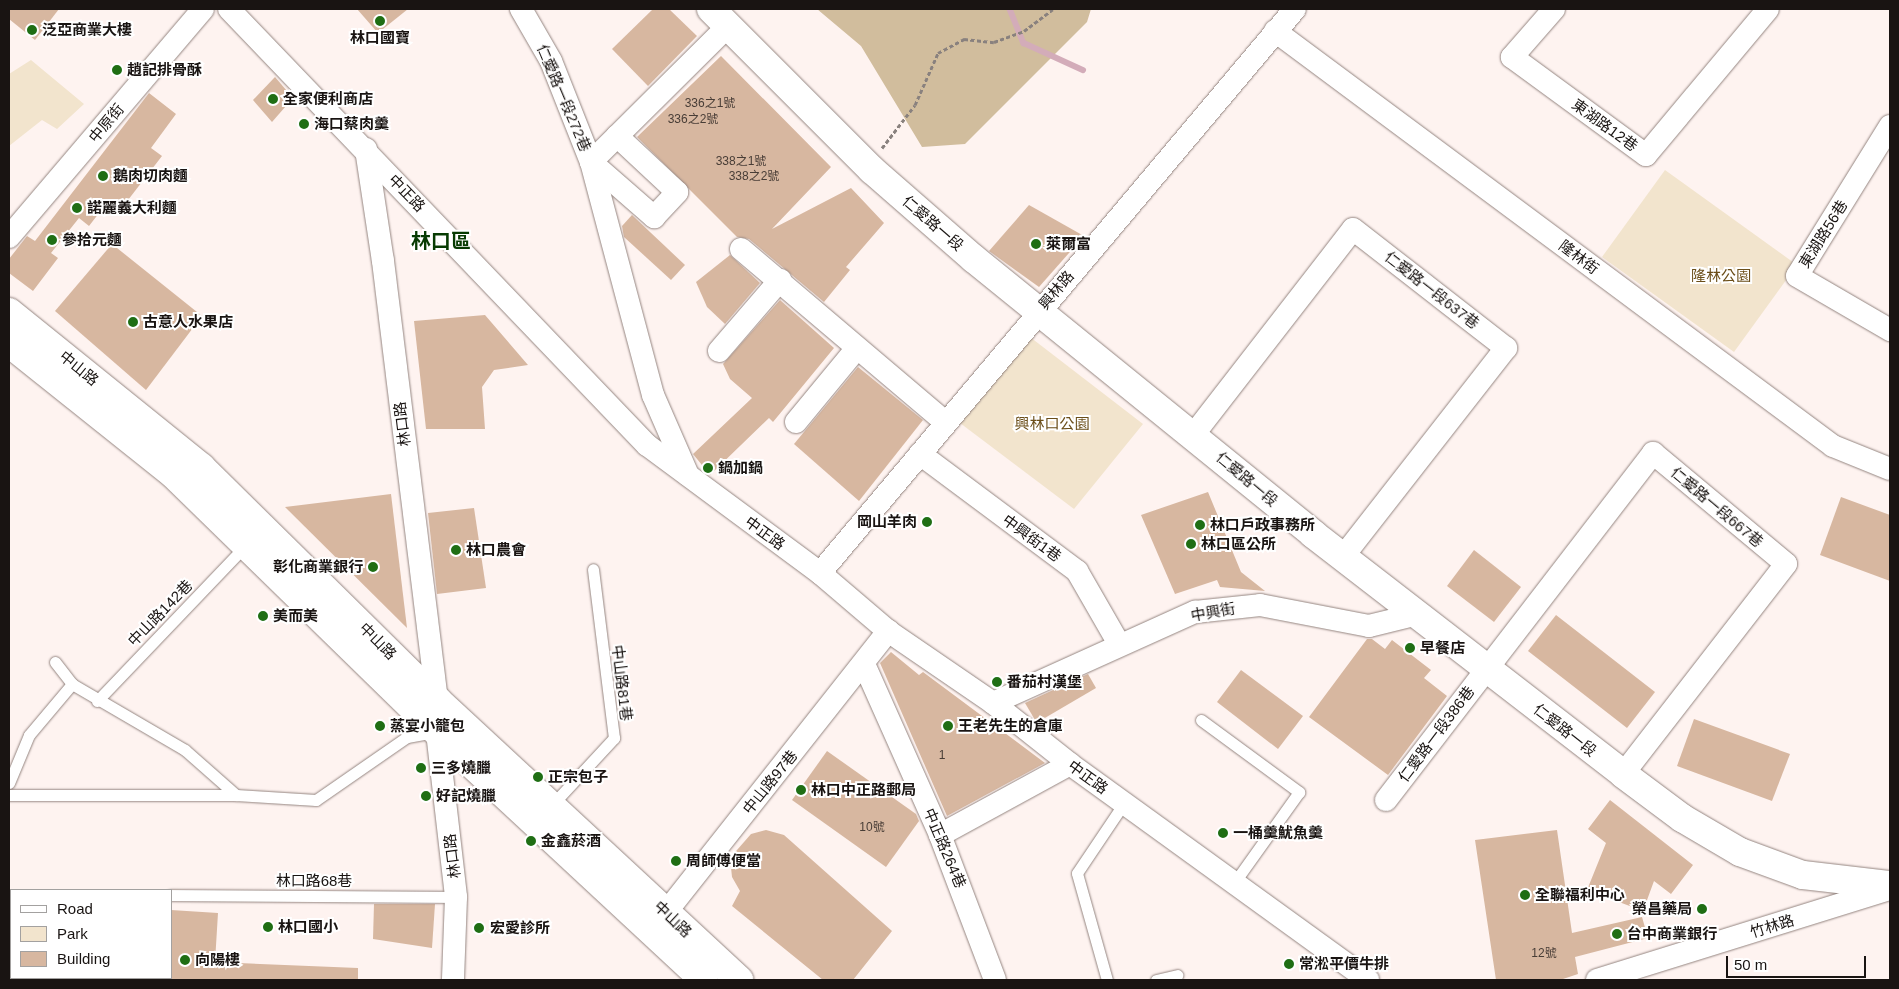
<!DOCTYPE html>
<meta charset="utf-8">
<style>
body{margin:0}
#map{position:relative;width:1899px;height:989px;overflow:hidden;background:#fef3f0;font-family:Helvetica,"Noto Sans TC",sans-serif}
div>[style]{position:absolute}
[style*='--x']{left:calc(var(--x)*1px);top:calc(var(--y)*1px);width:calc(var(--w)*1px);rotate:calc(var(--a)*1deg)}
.green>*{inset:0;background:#f2e4cd}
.forest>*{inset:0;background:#d1bd9d}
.stream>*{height:5.5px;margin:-2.75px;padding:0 2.75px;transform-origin:2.75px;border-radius:2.75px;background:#d3acb9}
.building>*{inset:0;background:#d7b7a0}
.path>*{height:3px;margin-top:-1.5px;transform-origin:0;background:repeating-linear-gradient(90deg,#89817e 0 4px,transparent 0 6.5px)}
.roads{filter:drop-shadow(0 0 1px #948580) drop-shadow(0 0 1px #948580)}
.service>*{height:11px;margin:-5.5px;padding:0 5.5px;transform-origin:5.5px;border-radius:5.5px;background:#fff}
.minor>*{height:22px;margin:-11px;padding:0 11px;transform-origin:11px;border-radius:11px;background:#fff}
.secondary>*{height:28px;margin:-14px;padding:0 14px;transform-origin:14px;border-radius:14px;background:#fff}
.dots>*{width:14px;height:14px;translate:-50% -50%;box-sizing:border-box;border:2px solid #fff;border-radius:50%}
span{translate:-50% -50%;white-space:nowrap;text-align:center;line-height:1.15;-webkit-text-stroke:4px #fff;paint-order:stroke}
.number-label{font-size:12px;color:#483d36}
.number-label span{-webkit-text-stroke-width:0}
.poi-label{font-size:15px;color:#191412;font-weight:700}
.left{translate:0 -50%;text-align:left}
.right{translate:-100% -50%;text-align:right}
.street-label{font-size:15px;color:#191412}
.park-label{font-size:15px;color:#6b4e19}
.district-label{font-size:20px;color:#073b02;font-weight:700}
.frame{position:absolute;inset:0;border:10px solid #191412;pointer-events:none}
.legend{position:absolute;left:10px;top:889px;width:162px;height:90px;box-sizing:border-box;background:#fff;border:1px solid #a3a1a0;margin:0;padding:6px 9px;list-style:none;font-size:15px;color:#191412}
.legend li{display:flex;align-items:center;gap:10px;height:25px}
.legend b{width:25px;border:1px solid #a3a1a0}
.scale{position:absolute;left:1726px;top:956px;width:140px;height:22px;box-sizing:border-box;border:2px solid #191412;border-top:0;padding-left:6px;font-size:15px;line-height:18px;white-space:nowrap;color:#191412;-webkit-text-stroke:4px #fff;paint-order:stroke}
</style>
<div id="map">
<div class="green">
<i style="clip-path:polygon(31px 60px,84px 104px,57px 129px,42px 120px,9px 146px,9px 74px)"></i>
<i style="clip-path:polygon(1665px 170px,1797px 265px,1734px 352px,1602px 257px)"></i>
<i style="clip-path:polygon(1030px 337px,1143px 424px,1074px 509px,960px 423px)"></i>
<i style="clip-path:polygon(10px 918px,11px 978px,88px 978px,88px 980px,9px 980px)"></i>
</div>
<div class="forest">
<i style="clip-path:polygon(817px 9px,1091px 9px,1087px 22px,965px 144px,922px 147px,861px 46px)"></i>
</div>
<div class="stream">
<i style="--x:1010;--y:9;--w:37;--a:68"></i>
<i style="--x:1024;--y:43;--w:65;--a:24.6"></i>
</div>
<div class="building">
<i style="clip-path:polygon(9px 9px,59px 9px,35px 40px,9px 19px)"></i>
<i style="clip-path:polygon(357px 9px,408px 9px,378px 33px)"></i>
<i style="clip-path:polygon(653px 9px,669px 9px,697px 36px,648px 86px,612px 49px)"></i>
<i style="clip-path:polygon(721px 56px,831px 167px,772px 229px,851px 188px,884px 223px,846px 267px,850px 270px,824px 302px,749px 239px,737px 237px,637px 137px)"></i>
<i style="clip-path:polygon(275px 77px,293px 98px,272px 122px,253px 100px)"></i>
<i style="clip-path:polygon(149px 93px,176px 114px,151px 148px,162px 156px,118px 213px,106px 204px,89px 226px,79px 218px,51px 253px,58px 258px,33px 291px,9px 273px,9px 259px,27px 236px,35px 241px)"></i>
<i style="clip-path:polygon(1029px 205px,1084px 236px,1039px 287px,989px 251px)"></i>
<i style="clip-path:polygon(632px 215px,685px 265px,671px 280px,624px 237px,622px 226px)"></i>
<i style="clip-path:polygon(112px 244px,202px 316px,146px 390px,55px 311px)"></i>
<i style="clip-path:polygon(730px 255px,760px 283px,725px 324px,707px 307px,696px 282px)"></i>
<i style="clip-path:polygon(780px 300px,834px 348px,773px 422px,769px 418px,710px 475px,693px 454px,752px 398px,730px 379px,723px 364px)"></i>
<i style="clip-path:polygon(485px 315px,528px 365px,494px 370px,482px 387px,485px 429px,426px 429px,414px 321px)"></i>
<i style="clip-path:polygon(858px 367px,923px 420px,859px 501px,794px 444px)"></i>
<i style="clip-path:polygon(1208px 492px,1241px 572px,1265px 591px,1220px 587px,1217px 580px,1175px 594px,1141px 515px)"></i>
<i style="clip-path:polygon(391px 494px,407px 628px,285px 507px)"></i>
<i style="clip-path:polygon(1841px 497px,1890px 515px,1890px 581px,1820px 555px)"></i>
<i style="clip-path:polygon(474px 508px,486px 588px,437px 594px,428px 513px)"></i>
<i style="clip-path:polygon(1474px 550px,1521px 587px,1494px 622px,1447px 586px)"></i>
<i style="clip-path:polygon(1556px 615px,1655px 692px,1627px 728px,1528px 651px)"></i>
<i style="clip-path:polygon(1367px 639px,1372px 639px,1385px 649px,1392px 640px,1431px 670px,1424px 678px,1447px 696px,1388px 775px,1309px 717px)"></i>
<i style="clip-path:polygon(891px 652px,919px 675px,923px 672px,1045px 763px,947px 816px,880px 663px)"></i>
<i style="clip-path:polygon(1241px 670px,1303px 716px,1278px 749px,1217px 702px)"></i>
<i style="clip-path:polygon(1088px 674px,1096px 688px,1038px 722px,1035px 720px,1025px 703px)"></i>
<i style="clip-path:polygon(1694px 719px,1790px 754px,1772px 801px,1677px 766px)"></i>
<i style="clip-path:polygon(827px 751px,916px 814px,919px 821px,886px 867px,792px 800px)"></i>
<i style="clip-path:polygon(1610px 800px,1693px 865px,1671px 894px,1654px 881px,1643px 911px,1587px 890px,1606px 843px,1588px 829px)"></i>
<i style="clip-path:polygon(766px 830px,784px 835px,892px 931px,853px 980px,823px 980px,732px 906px,740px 891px,732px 877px,730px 858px,751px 834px)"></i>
<i style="clip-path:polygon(1557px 830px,1572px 933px,1642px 917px,1648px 938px,1575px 957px,1578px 974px,1560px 980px,1496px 980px,1475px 840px)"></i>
<i style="clip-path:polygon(374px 904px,435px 904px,432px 948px,373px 939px)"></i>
<i style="clip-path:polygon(171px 910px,218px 913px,215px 962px,358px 968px,358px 980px,171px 980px)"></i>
</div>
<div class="path">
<i style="--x:882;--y:148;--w:54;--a:-52.5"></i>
<i style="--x:915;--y:105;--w:57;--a:-66.1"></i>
<i style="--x:938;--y:53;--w:30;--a:-28"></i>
<i style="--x:964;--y:39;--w:30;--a:6"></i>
<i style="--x:994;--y:42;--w:32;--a:-20"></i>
<i style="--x:1024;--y:31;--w:36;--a:-37"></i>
</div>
<div class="roads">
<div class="service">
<i style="--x:55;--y:662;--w:28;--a:52"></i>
<i style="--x:72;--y:684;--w:131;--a:30.3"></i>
<i style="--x:185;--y:750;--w:68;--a:41.4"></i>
<i style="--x:97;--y:701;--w:214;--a:-46.3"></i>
<i style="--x:1201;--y:720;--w:122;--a:36.3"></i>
<i style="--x:1299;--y:792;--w:112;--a:125.5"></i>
<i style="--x:9;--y:783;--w:52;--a:-67.4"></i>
<i style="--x:29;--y:735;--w:67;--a:-49.9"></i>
<i style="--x:9;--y:795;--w:227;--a:0"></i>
<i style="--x:236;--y:795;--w:80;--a:3.6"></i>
<i style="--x:316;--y:800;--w:111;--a:-34.7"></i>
<i style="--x:407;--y:737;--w:28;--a:-10"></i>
<i style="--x:551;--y:806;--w:93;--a:-47.2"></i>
<i style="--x:614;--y:738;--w:170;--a:-97.1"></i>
<i style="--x:171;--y:895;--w:285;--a:0.4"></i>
<i style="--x:1107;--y:980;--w:111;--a:-105.7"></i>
<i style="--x:1077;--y:873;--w:84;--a:-56.1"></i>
<i style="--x:1156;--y:980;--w:22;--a:-13"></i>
</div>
<div class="minor">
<i style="--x:229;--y:9;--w:604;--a:46.21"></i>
<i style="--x:647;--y:445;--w:215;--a:36.5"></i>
<i style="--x:820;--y:573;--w:89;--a:40.5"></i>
<i style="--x:888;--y:631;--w:127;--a:34.4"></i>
<i style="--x:993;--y:703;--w:98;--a:38.4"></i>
<i style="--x:1070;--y:764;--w:368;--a:35.9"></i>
<i style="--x:521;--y:9;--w:60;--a:60"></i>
<i style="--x:551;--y:61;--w:109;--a:68.4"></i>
<i style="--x:591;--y:162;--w:241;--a:75.1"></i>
<i style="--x:653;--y:395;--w:87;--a:66.4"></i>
<i style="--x:1554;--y:9;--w:64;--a:131.2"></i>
<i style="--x:1512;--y:57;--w:166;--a:36.2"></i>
<i style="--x:1646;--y:155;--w:190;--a:-50.1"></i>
<i style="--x:1275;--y:31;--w:695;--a:36.64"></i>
<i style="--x:1833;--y:446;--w:61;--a:22"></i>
<i style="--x:1890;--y:126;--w:176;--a:121.8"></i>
<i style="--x:1797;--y:276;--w:108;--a:30.1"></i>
<i style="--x:366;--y:149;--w:113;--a:81.4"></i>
<i style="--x:383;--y:261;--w:442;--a:83"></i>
<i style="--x:591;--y:162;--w:84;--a:41.1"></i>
<i style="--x:654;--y:217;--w:34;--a:-47"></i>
<i style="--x:677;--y:192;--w:82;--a:-137"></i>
<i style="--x:591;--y:162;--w:192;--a:-44.8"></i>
<i style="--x:9;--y:237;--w:299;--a:-49.6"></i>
<i style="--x:741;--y:249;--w:267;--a:40.3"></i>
<i style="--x:719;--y:351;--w:94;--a:-49.3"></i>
<i style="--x:796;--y:422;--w:96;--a:-50.5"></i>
<i style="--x:1194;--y:434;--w:259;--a:-52.2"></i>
<i style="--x:1353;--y:229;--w:194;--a:37.9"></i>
<i style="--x:1506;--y:348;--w:265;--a:128"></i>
<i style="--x:920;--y:454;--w:196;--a:36.7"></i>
<i style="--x:1077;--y:571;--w:84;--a:60.1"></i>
<i style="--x:820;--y:573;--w:737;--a:-49.9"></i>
<i style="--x:864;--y:664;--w:187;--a:66"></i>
<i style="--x:940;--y:835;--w:155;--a:69.2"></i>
<i style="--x:993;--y:703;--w:222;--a:-24.3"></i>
<i style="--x:1195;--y:612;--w:65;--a:-6.1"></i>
<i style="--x:1260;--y:605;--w:111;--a:10.9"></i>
<i style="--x:1369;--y:626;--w:50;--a:-13.8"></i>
<i style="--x:437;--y:732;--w:166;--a:83.4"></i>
<i style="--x:456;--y:897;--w:83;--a:92.1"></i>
<i style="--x:1386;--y:800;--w:438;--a:-52.4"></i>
<i style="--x:1653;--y:453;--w:173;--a:39.8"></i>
<i style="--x:1786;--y:564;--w:266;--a:127.8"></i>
<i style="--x:940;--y:835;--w:148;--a:-28.6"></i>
<i style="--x:656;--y:925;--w:375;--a:-51.7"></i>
<i style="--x:1597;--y:980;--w:307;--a:-17.3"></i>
</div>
<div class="secondary">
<i style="--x:711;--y:9;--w:228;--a:45"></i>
<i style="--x:872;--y:170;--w:135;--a:41.1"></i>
<i style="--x:974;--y:259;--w:437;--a:39"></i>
<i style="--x:1313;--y:534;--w:392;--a:37.7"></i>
<i style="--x:1623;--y:774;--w:74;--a:36.7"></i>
<i style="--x:1682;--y:818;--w:67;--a:30.4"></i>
<i style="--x:1740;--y:852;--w:67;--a:20.1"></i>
<i style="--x:1803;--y:875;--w:88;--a:6.6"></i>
<i style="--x:9;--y:312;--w:247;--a:38.9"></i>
<i style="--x:201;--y:467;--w:332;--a:44.6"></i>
<i style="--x:437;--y:700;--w:412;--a:42.8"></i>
<i style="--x:9;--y:343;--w:208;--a:38.6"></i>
<i style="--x:172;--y:473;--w:371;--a:44.3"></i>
<i style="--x:437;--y:732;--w:364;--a:42.9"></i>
</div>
</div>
<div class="dots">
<i style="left:380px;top:21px;background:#1f6e14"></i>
<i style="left:32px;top:30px;background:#1f6e14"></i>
<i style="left:117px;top:70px;background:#1f6e14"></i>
<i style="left:273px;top:99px;background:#1f6e14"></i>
<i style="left:304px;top:124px;background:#1f6e14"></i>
<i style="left:103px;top:176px;background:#1f6e14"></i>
<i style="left:77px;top:208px;background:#1f6e14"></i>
<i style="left:52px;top:240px;background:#1f6e14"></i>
<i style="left:1036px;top:244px;background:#1f6e14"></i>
<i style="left:133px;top:322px;background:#1f6e14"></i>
<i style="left:708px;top:468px;background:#1f6e14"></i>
<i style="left:927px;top:522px;background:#1f6e14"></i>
<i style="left:1200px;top:525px;background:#1f6e14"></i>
<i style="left:1191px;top:544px;background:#1f6e14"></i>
<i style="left:456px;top:550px;background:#1f6e14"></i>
<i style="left:373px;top:567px;background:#1f6e14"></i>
<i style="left:263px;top:616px;background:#1f6e14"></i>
<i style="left:1410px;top:648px;background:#1f6e14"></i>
<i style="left:997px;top:682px;background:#1f6e14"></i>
<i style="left:380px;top:726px;background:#1f6e14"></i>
<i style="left:948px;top:726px;background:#1f6e14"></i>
<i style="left:421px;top:768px;background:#1f6e14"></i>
<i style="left:538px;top:777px;background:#1f6e14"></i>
<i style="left:801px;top:790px;background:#1f6e14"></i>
<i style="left:426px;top:796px;background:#1f6e14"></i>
<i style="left:1223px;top:833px;background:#1f6e14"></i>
<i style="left:531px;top:841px;background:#1f6e14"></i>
<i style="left:676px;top:861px;background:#1f6e14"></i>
<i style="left:1525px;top:895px;background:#1f6e14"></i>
<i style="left:1702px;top:909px;background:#1f6e14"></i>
<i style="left:268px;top:927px;background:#1f6e14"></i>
<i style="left:479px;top:928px;background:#1f6e14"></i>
<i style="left:1617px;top:934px;background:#1f6e14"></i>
<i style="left:185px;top:960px;background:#1f6e14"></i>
<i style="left:1289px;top:964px;background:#1f6e14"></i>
</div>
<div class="number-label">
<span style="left:710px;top:104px">336之1號</span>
<span style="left:693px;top:120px">336之2號</span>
<span style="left:741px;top:162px">338之1號</span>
<span style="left:754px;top:177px">338之2號</span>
<span style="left:942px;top:756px">1</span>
<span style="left:872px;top:828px">10號</span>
<span style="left:1544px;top:954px">12號</span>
</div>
<div class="poi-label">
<span class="left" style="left:42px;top:30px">泛亞商業大樓</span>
<span style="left:380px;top:38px">林口國寶</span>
<span class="left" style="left:127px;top:70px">趙記排骨酥</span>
<span class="left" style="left:283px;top:99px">全家便利商店</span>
<span class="left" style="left:314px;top:124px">海口蔡肉羹</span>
<span class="left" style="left:113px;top:176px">鵝肉切肉麵</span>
<span class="left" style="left:87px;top:208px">諾麗義大利麵</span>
<span class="left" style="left:62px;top:240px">參拾元麵</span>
<span class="left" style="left:1046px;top:244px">萊爾富</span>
<span class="left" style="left:143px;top:322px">古意人水果店</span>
<span class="left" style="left:718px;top:468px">鍋加鍋</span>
<span class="right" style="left:917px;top:522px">岡山羊肉</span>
<span class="left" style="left:1210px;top:525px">林口戶政事務所</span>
<span class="left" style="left:1201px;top:544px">林口區公所</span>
<span class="left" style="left:466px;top:550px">林口農會</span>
<span class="right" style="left:363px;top:567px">彰化商業銀行</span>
<span class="left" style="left:273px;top:616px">美而美</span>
<span class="left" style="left:1420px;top:648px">早餐店</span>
<span class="left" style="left:1007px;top:682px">番茄村漢堡</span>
<span class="left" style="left:390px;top:726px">蒸宴小籠包</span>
<span class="left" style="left:958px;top:726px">王老先生的倉庫</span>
<span class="left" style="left:431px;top:768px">三多燒臘</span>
<span class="left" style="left:548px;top:777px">正宗包子</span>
<span class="left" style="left:811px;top:790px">林口中正路郵局</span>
<span class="left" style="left:436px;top:796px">好記燒臘</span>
<span class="left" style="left:1233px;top:833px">一桶羹魷魚羹</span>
<span class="left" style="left:541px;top:841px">金鑫菸酒</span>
<span class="left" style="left:686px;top:861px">周師傅便當</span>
<span class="left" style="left:1535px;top:895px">全聯福利中心</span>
<span class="right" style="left:1692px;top:909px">榮昌藥局</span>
<span class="left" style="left:278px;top:927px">林口國小</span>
<span class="left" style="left:490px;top:928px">宏愛診所</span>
<span class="left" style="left:1627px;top:934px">台中商業銀行</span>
<span class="left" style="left:195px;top:960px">向陽樓</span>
<span class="left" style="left:1299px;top:964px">常淞平價牛排</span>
</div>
<div class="street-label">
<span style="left:564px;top:98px;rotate:67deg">仁愛路一段272巷</span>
<span style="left:106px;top:123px;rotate:-50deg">中原街</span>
<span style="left:1605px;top:125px;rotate:36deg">東湖路12巷</span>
<span style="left:407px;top:193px;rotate:46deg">中正路</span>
<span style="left:933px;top:223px;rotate:41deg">仁愛路一段</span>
<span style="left:1823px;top:234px;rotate:-58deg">東湖路56巷</span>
<span style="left:1579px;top:257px;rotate:37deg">隆林街</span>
<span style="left:1056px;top:290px;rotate:-50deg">興林路</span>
<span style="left:1432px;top:290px;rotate:38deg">仁愛路一段637巷</span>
<span style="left:79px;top:368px;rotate:39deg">中山路</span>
<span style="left:402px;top:424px;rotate:-97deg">林口路</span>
<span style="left:1247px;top:479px;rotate:40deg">仁愛路一段</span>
<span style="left:1717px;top:507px;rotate:40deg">仁愛路一段667巷</span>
<span style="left:765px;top:533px;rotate:36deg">中正路</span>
<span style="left:1032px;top:538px;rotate:36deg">中興街1巷</span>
<span style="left:1213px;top:612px;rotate:-10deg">中興街</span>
<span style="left:160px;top:613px;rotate:-46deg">中山路142巷</span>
<span style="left:378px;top:641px;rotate:45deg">中山路</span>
<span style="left:622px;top:683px;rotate:83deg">中山路81巷</span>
<span style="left:1565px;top:730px;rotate:38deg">仁愛路一段</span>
<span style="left:1436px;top:734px;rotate:-53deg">仁愛路一段386巷</span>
<span style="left:1088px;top:777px;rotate:36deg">中正路</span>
<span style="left:770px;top:782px;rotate:-51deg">中山路97巷</span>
<span style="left:945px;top:848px;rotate:67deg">中正路264巷</span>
<span style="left:452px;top:856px;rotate:-97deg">林口路</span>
<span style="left:314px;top:881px">林口路68巷</span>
<span style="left:673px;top:919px;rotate:43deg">中山路</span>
<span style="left:1772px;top:926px;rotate:-17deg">竹林路</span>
</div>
<div class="park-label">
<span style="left:1721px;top:276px">隆林公園</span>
<span style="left:1052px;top:424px">興林口公園</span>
</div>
<div class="district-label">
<span style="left:441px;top:241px">林口區</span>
</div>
<div class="frame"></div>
<ul class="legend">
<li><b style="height:6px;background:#fff"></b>Road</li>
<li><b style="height:14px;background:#f2e4cd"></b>Park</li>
<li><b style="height:14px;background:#d7b7a0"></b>Building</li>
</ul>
<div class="scale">50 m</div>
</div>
